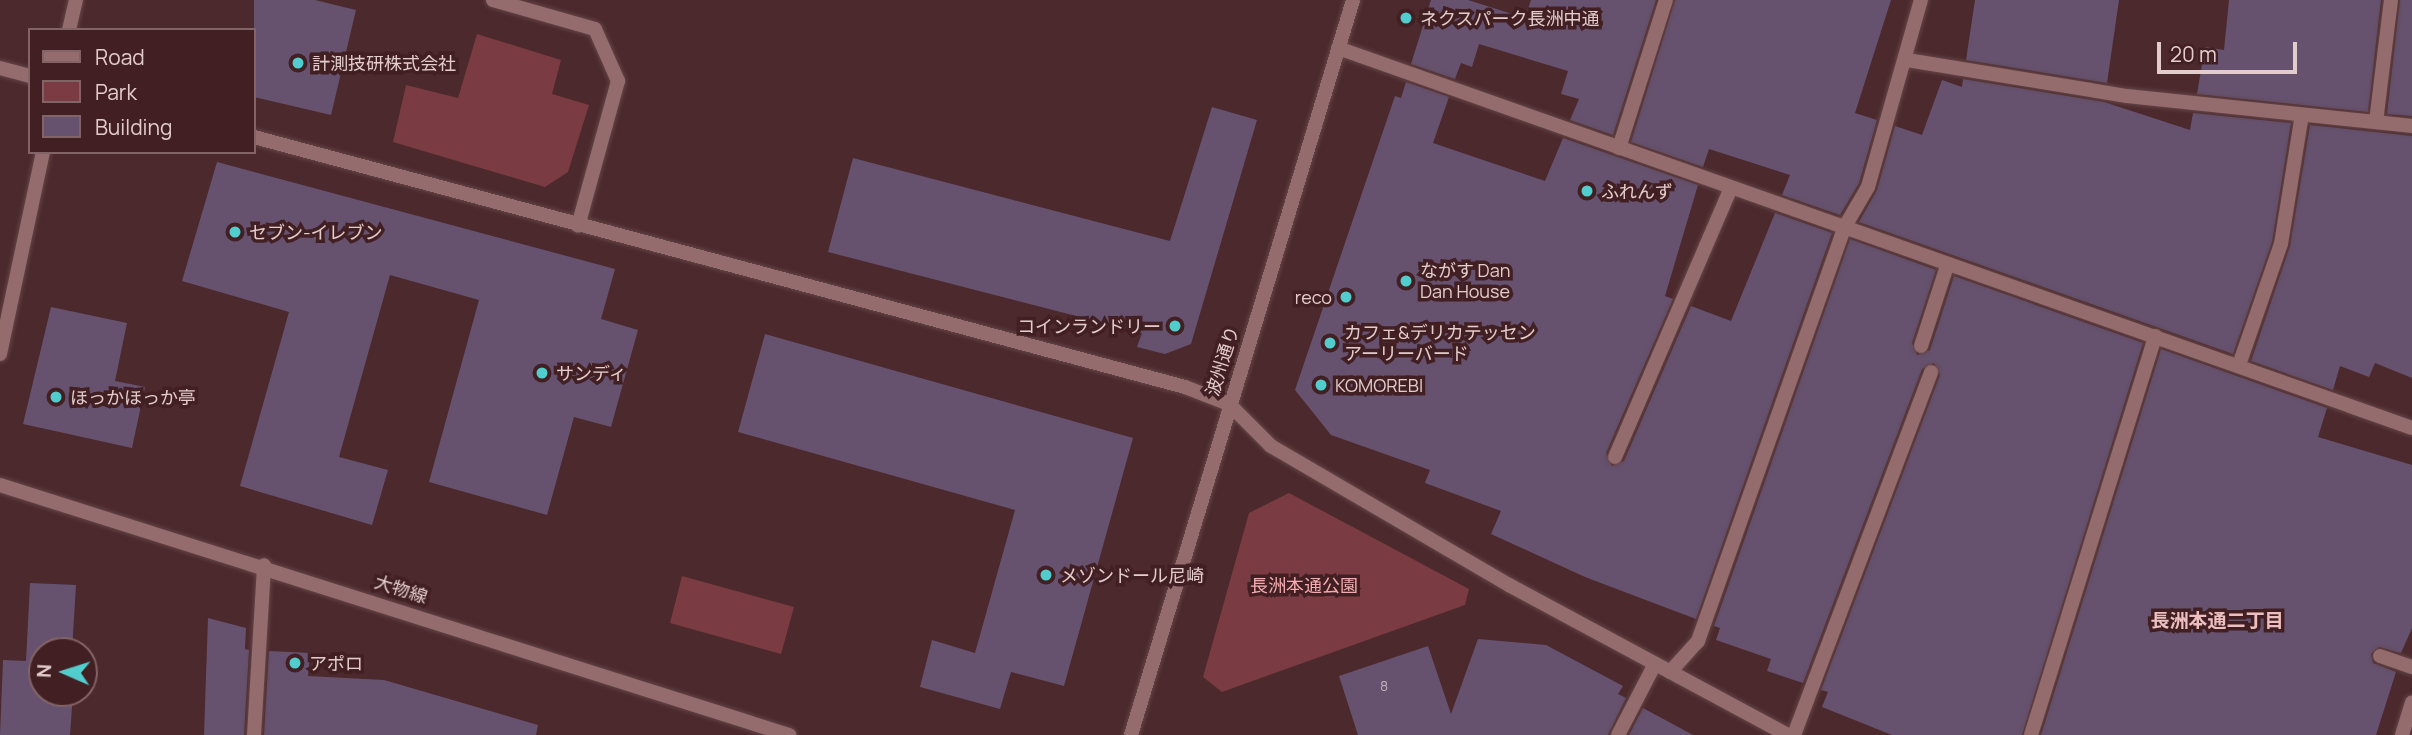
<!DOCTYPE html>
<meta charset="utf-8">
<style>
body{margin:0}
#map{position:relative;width:2412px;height:735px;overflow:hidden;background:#4c292c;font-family:Manrope,"Noto Sans JP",sans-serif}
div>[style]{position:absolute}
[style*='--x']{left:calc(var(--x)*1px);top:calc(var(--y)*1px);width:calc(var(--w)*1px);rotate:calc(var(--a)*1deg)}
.green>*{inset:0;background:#7a3c42}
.building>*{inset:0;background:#66526f}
.roads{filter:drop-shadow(0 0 2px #634548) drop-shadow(0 0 2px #634548)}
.service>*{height:14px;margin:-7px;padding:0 7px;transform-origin:7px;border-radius:7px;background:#956c6e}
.minor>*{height:14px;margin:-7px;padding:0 7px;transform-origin:7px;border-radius:7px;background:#956c6e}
.tertiary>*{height:14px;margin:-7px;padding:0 7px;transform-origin:7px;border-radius:7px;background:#956c6e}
.dots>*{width:19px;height:19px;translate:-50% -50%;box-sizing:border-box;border:4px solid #411f22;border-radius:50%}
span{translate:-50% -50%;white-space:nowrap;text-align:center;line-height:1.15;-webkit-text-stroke:7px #411f22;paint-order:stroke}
.number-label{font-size:14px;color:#c4aeb5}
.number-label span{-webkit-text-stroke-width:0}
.poi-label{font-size:18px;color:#e3cccc}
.left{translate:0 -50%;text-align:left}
.right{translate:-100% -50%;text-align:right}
.street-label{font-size:18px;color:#e3cccc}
.park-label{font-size:18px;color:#f3adb1}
.neighbourhood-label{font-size:19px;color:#edbfc1;font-weight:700}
.legend{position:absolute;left:28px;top:28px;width:228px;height:126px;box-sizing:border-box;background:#411f22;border:2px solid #826466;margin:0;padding:9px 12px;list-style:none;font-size:21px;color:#e3cccc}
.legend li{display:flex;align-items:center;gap:14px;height:35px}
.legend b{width:35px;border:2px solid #826466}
.north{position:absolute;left:28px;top:637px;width:70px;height:70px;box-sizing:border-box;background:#411f22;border:2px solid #826466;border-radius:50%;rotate:273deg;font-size:19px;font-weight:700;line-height:28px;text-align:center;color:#e3cccc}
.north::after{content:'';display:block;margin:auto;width:24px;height:32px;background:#52cdcd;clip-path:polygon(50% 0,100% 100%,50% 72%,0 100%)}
.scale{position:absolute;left:2157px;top:42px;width:140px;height:32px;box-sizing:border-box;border:4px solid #e3cccc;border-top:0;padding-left:9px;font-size:21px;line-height:24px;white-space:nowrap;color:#e3cccc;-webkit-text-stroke:5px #411f22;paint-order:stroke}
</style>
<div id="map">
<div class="green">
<i style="clip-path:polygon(477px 34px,561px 60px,552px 94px,589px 105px,568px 172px,545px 187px,393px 142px,406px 85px,458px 98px)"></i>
<i style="clip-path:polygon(1289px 493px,1469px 589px,1465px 605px,1222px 692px,1203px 677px,1249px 513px)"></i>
<i style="clip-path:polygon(682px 576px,794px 607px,781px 654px,670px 623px)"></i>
</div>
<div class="building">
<i style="clip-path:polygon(254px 0,315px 0,356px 10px,331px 115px,254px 97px)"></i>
<i style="clip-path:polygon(1431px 0,1468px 0,1525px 18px,1531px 0,1656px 0,1613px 135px,1570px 120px,1579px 99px,1561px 94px,1568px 71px,1479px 44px,1472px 67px,1461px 63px,1455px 79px,1411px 64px)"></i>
<i style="clip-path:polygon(1675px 0,1891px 0,1855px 113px,1877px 120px,1859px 183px,1840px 215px,1782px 195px,1790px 175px,1709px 149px,1703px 167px,1631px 142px)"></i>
<i style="clip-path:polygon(1975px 0,2119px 0,2107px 83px,1966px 60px)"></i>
<i style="clip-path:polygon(2229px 0,2381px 0,2368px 112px,2197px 94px,2205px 47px,2224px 50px)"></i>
<i style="clip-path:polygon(2400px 0,2412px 0,2412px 116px,2387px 114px)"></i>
<i style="clip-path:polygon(1963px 79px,2104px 102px,2190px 130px,2193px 113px,2291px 123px,2272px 242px,2233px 354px,1859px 222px,1877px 190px,1895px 126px,1922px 135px,1942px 80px,1962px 87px)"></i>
<i style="clip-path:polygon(1406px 82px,1449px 97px,1433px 143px,1545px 181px,1563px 138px,1698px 185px,1665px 296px,1673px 299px,1606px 453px,1612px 466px,1624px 461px,1691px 306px,1731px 321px,1775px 213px,1832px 233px,1696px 619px,1585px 577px,1491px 534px,1501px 511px,1425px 483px,1430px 470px,1331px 435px,1295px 390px,1395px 96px,1401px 98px)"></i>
<i style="clip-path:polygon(1212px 107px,1257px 120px,1191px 344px,1165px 354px,1137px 347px,1142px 333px,828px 252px,853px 158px,1170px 241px)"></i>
<i style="clip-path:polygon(2310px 125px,2412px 136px,2412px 378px,2375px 363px,2369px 377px,2340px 366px,2333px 390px,2251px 361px,2290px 246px)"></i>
<i style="clip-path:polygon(217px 162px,615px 269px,601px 319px,638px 330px,611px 427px,574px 417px,547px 515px,429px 482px,479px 300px,390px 275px,339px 457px,388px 470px,372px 525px,240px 486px,289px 312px,182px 281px)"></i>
<i style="clip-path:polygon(1850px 239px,1936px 270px,1912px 343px,1917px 355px,1930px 350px,1954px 276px,2143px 343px,2022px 735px,1892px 735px,1822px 707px,1828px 692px,1821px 690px,1940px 375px,1934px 363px,1922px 369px,1803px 683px,1767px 671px,1771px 659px,1716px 640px,1720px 628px,1714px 626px)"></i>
<i style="clip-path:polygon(51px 307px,127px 323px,115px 381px,145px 387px,132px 448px,23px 424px)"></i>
<i style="clip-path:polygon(765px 334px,1133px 438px,1064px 686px,1011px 672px,1000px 709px,920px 687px,932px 640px,975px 653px,1015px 510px,738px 432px)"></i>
<i style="clip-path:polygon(2161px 349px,2327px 408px,2318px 437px,2412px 465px,2412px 628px,2401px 653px,2379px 647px,2371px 654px,2373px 663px,2396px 672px,2376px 735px,2041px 735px)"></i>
<i style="clip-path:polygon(30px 583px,76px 585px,72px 651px,42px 651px,42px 693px,73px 693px,70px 735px,0 735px,3px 660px,26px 661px)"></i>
<i style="clip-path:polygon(208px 618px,246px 628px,245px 649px,249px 650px,244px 735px,204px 735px)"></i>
<i style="clip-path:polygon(1478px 639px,1546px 645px,1623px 686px,1618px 694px,1626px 698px,1608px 735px,1358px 735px,1339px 676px,1428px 646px,1451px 714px)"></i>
<i style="clip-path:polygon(269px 651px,310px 653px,308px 676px,384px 680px,538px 725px,536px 735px,264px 735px)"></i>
<i style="clip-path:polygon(1643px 708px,1693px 735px,1629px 735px)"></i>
</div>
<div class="roads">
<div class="service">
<i style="--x:1921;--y:346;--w:84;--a:-72"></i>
<i style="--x:1615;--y:457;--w:293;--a:-66.7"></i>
<i style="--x:2380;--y:656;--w:34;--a:19"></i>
<i style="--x:254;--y:735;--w:170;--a:-86.6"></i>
<i style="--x:1618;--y:735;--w:80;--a:-62.5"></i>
<i style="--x:1794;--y:735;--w:388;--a:-69.3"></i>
<i style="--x:2402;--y:735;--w:34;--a:-73"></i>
</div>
<div class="minor">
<i style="--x:493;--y:0;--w:106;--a:15.9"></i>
<i style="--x:595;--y:29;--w:57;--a:66.1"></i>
<i style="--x:618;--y:81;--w:150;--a:105.4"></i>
<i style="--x:69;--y:30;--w:31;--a:-77"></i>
<i style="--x:1338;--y:48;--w:1139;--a:19.48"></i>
<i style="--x:1907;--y:60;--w:223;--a:9.3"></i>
<i style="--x:2127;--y:96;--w:287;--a:6"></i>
<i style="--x:0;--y:68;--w:31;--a:15"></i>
<i style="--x:2376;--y:122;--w:123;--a:-83"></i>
<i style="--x:254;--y:137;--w:964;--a:15.03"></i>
<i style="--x:1185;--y:387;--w:47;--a:21.1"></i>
<i style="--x:1229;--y:404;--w:59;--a:45"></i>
<i style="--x:1271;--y:446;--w:276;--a:30.3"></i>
<i style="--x:1509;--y:585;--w:317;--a:28.3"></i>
<i style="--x:1619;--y:148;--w:155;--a:-72.4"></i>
<i style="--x:0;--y:354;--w:207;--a:-78"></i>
<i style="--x:2239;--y:365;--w:128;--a:-70.9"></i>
<i style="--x:2281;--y:244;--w:131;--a:-80.8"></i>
<i style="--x:1670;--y:672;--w:42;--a:-47.9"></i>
<i style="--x:1698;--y:641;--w:438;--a:-70.5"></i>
<i style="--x:1844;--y:228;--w:48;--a:-59.7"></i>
<i style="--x:1868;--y:187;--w:194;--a:-74.2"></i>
<i style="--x:2031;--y:735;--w:418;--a:-72.7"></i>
</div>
<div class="tertiary">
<i style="--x:0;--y:485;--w:828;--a:17.58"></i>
<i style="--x:1131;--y:735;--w:768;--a:-73.19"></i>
</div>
</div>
<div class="dots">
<i style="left:1406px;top:18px;background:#52cdcd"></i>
<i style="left:298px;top:63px;background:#52cdcd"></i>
<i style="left:1587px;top:191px;background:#52cdcd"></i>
<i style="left:235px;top:232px;background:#52cdcd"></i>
<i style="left:1406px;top:281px;background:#52cdcd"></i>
<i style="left:1346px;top:297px;background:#52cdcd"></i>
<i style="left:1175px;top:326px;background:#52cdcd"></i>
<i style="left:1330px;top:343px;background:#52cdcd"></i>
<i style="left:542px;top:373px;background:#52cdcd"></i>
<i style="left:1321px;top:385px;background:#52cdcd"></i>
<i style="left:56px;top:397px;background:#52cdcd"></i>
<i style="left:1046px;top:575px;background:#52cdcd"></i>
<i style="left:295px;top:663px;background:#52cdcd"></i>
</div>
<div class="number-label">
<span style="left:1384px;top:686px">8</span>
</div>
<div class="poi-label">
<span class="left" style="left:1420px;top:18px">ネクスパーク長洲中通</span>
<span class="left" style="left:312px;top:63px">計測技研株式会社</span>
<span class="left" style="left:1601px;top:191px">ふれんず</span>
<span class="left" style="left:249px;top:232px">セブン-イレブン</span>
<span class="left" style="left:1420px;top:281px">ながす Dan<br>Dan House</span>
<span class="right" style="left:1332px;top:297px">reco</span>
<span class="right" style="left:1161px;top:326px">コインランドリー</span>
<span class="left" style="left:1344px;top:343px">カフェ&amp;デリカテッセン<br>アーリーバード</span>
<span class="left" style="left:556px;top:373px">サンディ</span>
<span class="left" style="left:1335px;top:385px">KOMOREBI</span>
<span class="left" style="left:70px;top:397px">ほっかほっか亭</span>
<span class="left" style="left:1060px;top:575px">メゾンドール尼崎</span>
<span class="left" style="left:309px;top:663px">アポロ</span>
</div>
<div class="street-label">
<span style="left:1222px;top:361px;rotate:-73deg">波州通り</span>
<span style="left:401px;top:589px;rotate:18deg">大物線</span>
</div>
<div class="park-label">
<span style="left:1304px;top:585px">長洲本通公園</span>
</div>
<div class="neighbourhood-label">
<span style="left:2217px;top:621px">長洲本通二丁目</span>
</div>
<ul class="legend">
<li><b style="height:9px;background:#956c6e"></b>Road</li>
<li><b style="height:19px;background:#7a3c42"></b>Park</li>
<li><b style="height:19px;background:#66526f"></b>Building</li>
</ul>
<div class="north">N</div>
<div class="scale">20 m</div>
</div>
